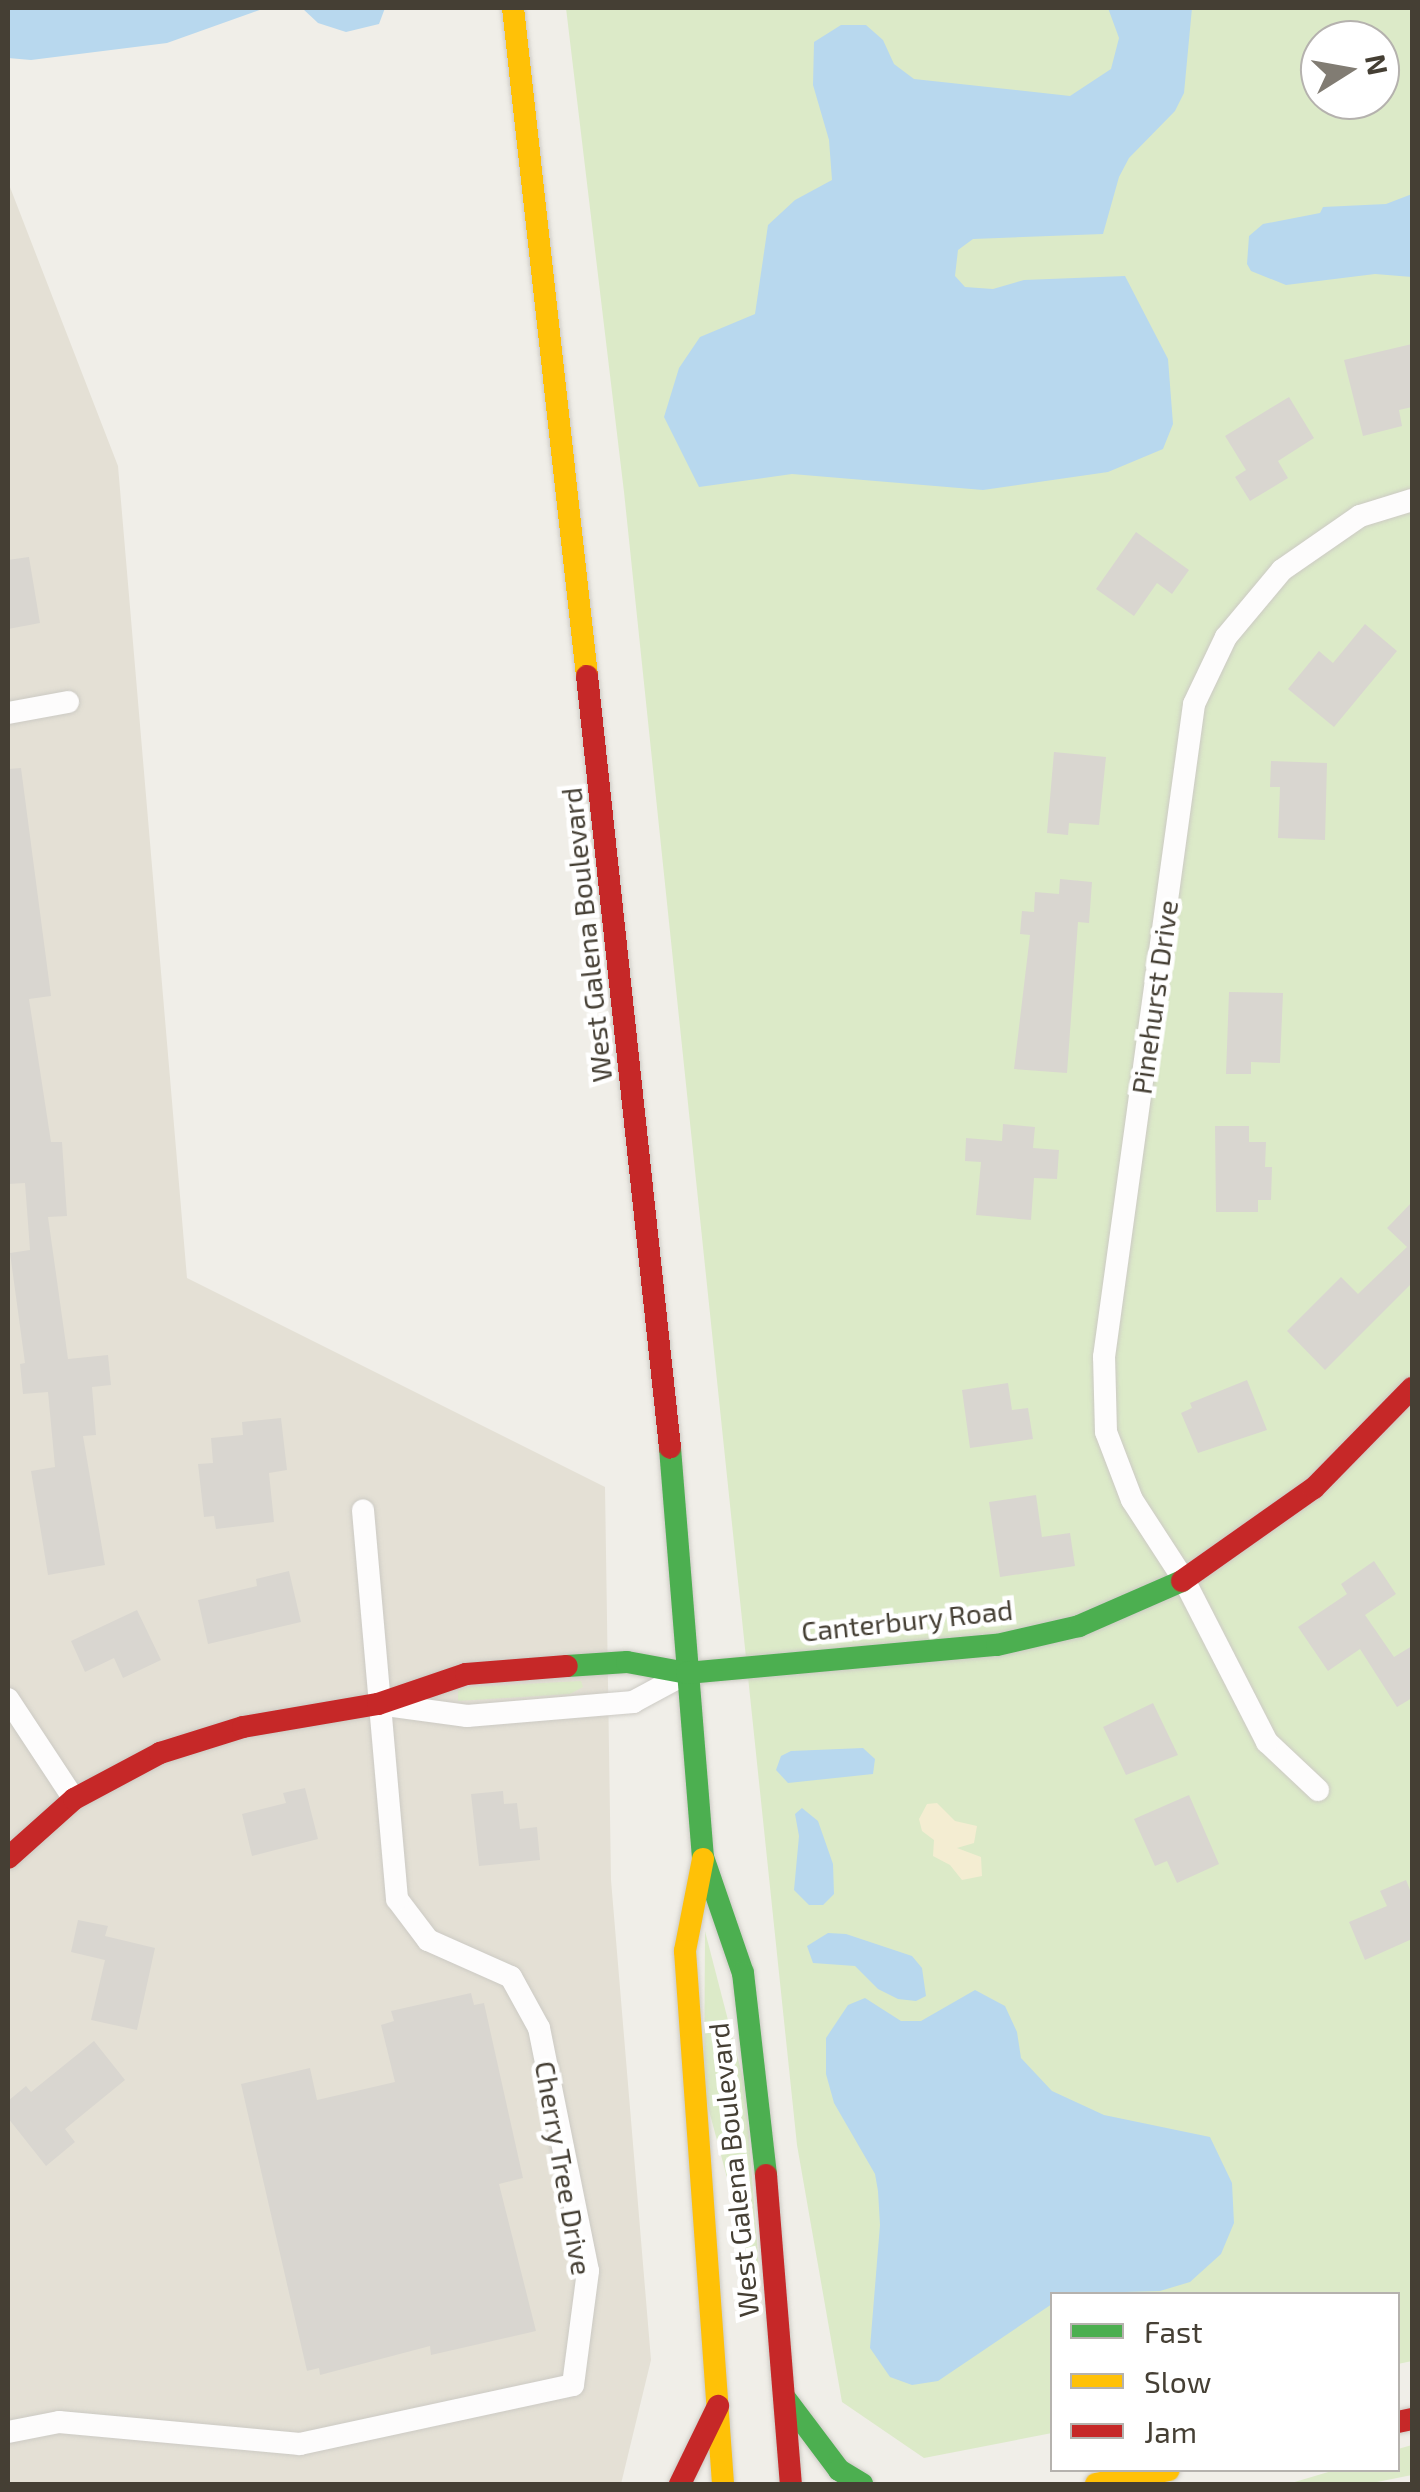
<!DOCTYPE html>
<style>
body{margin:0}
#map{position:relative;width:1420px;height:2492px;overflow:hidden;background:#f0eee8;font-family:"Exo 2",sans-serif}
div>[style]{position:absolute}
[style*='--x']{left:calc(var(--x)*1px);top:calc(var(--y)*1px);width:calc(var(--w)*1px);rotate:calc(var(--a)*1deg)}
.residential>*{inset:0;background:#e4e0d5}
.green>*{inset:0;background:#dceac8}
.sand>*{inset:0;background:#f4edd2}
.water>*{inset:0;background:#b8d8ee}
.building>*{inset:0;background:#d9d6d0}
.roads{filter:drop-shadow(0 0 2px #cccac4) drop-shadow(0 0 2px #cccac4)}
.street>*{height:22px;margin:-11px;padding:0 11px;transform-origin:11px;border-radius:11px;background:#fdfcfc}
.fast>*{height:22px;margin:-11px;padding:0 11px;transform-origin:11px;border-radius:11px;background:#4caf50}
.slow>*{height:22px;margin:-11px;padding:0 11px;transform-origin:11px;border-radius:11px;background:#ffc107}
.jam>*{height:22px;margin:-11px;padding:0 11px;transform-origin:11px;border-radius:11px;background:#c62828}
span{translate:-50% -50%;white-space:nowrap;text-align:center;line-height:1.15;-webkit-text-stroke:9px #fff;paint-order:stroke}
.street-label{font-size:28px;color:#453f34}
.frame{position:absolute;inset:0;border:10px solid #453f34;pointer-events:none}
.legend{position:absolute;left:1050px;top:2292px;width:350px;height:180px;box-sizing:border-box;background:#fff;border:2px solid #b5b2ae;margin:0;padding:12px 18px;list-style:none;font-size:30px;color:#453f34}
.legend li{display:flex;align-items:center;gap:20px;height:50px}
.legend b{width:50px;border:2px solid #b5b2ae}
.north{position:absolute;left:1300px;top:20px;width:100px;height:100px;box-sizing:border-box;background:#fff;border:2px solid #b5b2ae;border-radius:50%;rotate:79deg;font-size:28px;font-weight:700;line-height:40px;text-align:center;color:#453f34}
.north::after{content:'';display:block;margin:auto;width:35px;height:45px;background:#817c73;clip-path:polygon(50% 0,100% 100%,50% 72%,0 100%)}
</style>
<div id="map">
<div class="residential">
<i style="clip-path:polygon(8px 182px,118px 466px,187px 1278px,605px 1487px,611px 1880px,651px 2360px,621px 2484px,8px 2484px)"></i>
</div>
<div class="green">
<i style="clip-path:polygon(evenodd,566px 8px,1412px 8px,1412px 2361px,1398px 2364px,1398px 2294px,1052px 2294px,1052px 2433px,924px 2458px,842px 2402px,797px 2145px,624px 492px,566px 8px,1320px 40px,1380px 40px,1380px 100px,1320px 100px,1320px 40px)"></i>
<i style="clip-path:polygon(581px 1681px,583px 1687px,570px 1694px,458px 1701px,458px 1691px,467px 1687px)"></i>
<i style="clip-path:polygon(705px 1931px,745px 2086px,759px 2268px,751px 2267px,704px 2092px)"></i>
<i style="clip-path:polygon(1412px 2445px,1412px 2475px,1367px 2484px,1288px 2484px,1335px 2470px,1398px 2470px,1398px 2449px)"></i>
</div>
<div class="sand">
<i style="clip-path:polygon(937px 1803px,955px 1821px,977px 1826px,974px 1843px,957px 1848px,981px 1857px,982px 1876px,962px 1880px,950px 1865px,933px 1856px,934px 1840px,922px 1831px,919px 1819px,927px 1804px)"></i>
</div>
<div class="water">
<i style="clip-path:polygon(8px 8px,265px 8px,167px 43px,31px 60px,8px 58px)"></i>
<i style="clip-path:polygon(302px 8px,385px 8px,379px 24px,346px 32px,318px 23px)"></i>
<i style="clip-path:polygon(1108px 8px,1192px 8px,1184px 93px,1175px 111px,1129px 158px,1119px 177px,1103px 234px,973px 239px,958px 250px,955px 276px,965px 287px,993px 289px,1024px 280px,1125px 276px,1168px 359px,1173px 424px,1163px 449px,1108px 472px,983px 490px,792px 474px,699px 487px,664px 417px,679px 368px,700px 337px,755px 314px,768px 225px,795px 200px,832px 180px,829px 140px,813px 85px,814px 42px,841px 25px,866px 25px,883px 40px,894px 64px,914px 79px,1070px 96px,1111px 69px,1119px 38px)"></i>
<i style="clip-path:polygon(1412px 194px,1412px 277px,1375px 274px,1286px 285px,1251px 271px,1247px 264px,1249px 236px,1263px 224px,1320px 213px,1323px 207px,1386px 204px)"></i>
<i style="clip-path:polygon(863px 1748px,875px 1759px,873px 1774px,788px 1783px,776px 1770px,781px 1756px,791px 1751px)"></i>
<i style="clip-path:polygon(802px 1808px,818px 1821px,833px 1864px,834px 1894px,823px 1905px,809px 1905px,794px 1890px,799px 1836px,795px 1814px)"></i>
<i style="clip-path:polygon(828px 1933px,846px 1934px,912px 1956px,922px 1968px,926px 1996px,916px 2001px,898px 1999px,878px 1989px,855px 1966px,813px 1963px,807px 1946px)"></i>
<i style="clip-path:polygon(975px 1990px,1005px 2006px,1017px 2032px,1021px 2058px,1052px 2091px,1104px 2115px,1210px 2137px,1232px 2183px,1234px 2223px,1221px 2254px,1190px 2282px,1160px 2291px,1052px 2294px,1052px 2304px,938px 2381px,912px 2385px,890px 2377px,870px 2348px,880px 2225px,878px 2191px,875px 2174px,834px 2103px,826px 2074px,826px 2038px,848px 2005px,865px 1998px,901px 2021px,921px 2021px)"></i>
</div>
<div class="building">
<i style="clip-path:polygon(1412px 344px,1412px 407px,1399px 410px,1402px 426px,1363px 436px,1344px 360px)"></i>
<i style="clip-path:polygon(1289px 397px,1314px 438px,1278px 461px,1288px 478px,1250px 501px,1235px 477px,1246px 470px,1225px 436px)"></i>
<i style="clip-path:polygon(1136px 532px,1189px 570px,1172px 594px,1157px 583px,1134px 616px,1096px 589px)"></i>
<i style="clip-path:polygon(29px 557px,40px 623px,8px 629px,8px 560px)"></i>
<i style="clip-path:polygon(1365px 624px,1397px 651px,1334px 727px,1288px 689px,1319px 651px,1333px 663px)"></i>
<i style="clip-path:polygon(1054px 752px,1106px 757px,1099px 825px,1069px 823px,1068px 835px,1047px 833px)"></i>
<i style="clip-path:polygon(1271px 761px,1327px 763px,1325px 840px,1278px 838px,1280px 787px,1270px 787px)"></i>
<i style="clip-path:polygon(21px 768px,51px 996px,29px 999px,51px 1142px,62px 1142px,67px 1216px,48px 1217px,68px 1359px,108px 1355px,111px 1385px,92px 1387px,96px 1435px,83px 1436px,105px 1565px,48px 1575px,31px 1471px,55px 1467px,48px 1392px,23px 1394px,20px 1364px,25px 1363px,10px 1253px,30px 1250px,25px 1183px,8px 1184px,8px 769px)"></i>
<i style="clip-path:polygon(1060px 879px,1092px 882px,1089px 923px,1078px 922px,1067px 1073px,1014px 1069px,1030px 935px,1020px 934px,1022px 911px,1034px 912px,1035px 892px,1059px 894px)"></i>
<i style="clip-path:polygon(1229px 992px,1283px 993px,1280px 1063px,1251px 1062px,1251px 1074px,1226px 1074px)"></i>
<i style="clip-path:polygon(1003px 1124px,1035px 1127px,1033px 1148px,1059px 1150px,1057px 1179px,1034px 1178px,1031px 1220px,976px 1215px,981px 1162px,965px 1161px,966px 1138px,1002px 1141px)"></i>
<i style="clip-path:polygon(1215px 1126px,1249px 1126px,1249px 1142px,1266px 1142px,1265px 1167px,1272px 1167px,1271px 1200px,1258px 1200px,1258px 1212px,1216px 1212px)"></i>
<i style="clip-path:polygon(1412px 1202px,1412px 1283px,1325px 1370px,1287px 1331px,1341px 1277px,1358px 1294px,1407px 1247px,1387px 1228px)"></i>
<i style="clip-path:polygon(1247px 1380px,1267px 1430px,1198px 1453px,1181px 1413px,1192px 1408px,1190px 1403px)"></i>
<i style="clip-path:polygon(1008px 1383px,1012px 1410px,1028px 1408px,1033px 1439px,970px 1448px,962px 1390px)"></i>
<i style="clip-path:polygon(281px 1418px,287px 1470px,269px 1473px,274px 1522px,216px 1529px,214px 1516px,204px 1517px,198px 1464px,213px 1463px,211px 1438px,243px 1435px,242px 1422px)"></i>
<i style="clip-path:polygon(1036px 1495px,1042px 1537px,1070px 1533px,1075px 1566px,1000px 1577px,989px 1502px)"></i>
<i style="clip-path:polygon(1374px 1561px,1396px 1594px,1365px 1615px,1394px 1657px,1412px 1646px,1412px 1698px,1397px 1707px,1360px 1649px,1328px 1671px,1298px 1627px,1347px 1594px,1341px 1584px)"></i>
<i style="clip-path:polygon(289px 1571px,301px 1622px,208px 1644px,198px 1600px,257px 1586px,256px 1579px)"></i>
<i style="clip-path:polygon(137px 1610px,161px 1660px,123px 1678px,114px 1658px,85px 1672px,71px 1641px)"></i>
<i style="clip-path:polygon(1153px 1703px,1178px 1755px,1126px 1775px,1103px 1727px)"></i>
<i style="clip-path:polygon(305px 1788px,318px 1839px,252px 1856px,242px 1814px,286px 1803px,283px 1793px)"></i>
<i style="clip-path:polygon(503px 1791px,504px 1804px,517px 1803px,520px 1829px,537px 1827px,540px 1860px,479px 1866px,471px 1794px)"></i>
<i style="clip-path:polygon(1189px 1795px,1219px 1864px,1177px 1883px,1167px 1861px,1155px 1866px,1134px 1819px)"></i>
<i style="clip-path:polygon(1406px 1880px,1412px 1895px,1412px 1939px,1365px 1960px,1349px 1922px,1387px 1906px,1380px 1891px)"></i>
<i style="clip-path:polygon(78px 1920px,108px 1926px,105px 1936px,155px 1948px,137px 2030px,91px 2020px,105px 1960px,71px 1952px)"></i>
<i style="clip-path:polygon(471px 1993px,474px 2005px,484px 2003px,523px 2178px,499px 2184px,536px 2331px,431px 2355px,430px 2346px,320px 2375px,319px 2368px,307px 2371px,241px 2084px,310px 2068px,317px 2100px,395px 2082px,381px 2025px,394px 2021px,391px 2011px)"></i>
<i style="clip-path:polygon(94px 2041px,125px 2080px,65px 2129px,75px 2142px,46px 2166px,8px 2118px,8px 2101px,26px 2086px,31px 2092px)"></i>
</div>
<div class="roads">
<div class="street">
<i style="--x:8;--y:713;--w:61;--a:-10.4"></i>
<i style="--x:8;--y:1699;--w:120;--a:56.6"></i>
<i style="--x:386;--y:1705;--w:82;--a:7.7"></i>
<i style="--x:467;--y:1716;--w:167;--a:-4.8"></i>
<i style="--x:633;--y:1702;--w:61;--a:-28.2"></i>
<i style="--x:1318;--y:1790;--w:70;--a:-136.7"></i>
<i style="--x:1267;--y:1742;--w:182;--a:-117.1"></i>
<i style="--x:1184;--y:1580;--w:95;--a:-123"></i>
<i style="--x:1132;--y:1500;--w:73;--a:-110.9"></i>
<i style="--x:1106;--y:1432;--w:75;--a:-91.5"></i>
<i style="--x:1104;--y:1357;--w:659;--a:-82.15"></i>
<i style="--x:1194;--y:704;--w:74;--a:-64.5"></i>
<i style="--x:1226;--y:637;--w:87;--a:-50.1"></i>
<i style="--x:1282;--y:570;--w:95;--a:-34.7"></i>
<i style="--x:1360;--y:516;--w:54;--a:-17.1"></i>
<i style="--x:8;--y:2432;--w:52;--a:-11.1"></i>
<i style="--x:59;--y:2422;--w:242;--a:5.2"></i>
<i style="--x:300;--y:2444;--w:279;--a:-12.2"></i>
<i style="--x:573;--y:2385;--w:115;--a:-82.5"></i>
<i style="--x:588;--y:2271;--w:248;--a:-101.4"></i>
<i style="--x:539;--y:2028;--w:58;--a:-118.8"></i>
<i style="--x:511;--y:1977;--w:91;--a:-156"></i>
<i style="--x:428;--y:1940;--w:51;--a:-127.1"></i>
<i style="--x:397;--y:1899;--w:390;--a:-95"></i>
</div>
<div class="fast">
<i style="--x:670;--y:1448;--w:410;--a:85.4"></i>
<i style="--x:703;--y:1857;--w:123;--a:71"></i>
<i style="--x:743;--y:1973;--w:203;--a:83.5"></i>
<i style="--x:567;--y:1666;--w:60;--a:-3.8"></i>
<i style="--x:627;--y:1662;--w:61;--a:10.4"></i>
<i style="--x:687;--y:1673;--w:311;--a:-5.2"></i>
<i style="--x:997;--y:1645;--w:84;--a:-13"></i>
<i style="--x:1079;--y:1626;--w:112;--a:-23.6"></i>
<i style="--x:785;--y:2398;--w:90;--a:53.1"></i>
<i style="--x:839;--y:2470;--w:27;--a:31"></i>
</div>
<div class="slow">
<i style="--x:513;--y:8;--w:672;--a:83.68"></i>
<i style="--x:703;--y:1859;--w:94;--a:101.1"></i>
<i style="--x:685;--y:1951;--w:534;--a:85.92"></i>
<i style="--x:1096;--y:2484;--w:74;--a:-10.9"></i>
</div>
<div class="jam">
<i style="--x:587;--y:676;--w:776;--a:83.86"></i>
<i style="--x:1182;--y:1581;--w:161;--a:-35.2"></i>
<i style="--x:1314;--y:1488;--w:140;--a:-45.6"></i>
<i style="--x:8;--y:1858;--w:89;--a:-41.8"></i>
<i style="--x:74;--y:1799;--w:98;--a:-28.1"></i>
<i style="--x:160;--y:1753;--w:87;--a:-17.4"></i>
<i style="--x:243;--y:1727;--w:137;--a:-9.7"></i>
<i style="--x:378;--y:1704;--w:93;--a:-18.8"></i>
<i style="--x:466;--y:1674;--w:101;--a:-4.5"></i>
<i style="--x:766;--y:2175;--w:310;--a:85.4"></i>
<i style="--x:1398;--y:2422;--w:14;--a:-12"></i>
<i style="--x:680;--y:2484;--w:87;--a:-64"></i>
</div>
</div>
<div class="street-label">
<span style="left:586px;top:935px;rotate:-96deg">West Galena Boulevard</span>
<span style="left:1154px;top:997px;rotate:-82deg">Pinehurst Drive</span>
<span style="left:907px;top:1620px;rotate:-6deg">Canterbury Road</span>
<span style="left:564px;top:2168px;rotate:80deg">Cherry Tree Drive</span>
<span style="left:733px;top:2170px;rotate:-96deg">West Galena Boulevard</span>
</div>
<div class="frame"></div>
<ul class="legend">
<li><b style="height:12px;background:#4caf50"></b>Fast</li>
<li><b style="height:12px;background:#ffc107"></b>Slow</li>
<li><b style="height:12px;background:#c62828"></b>Jam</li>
</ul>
<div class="north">N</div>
</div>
